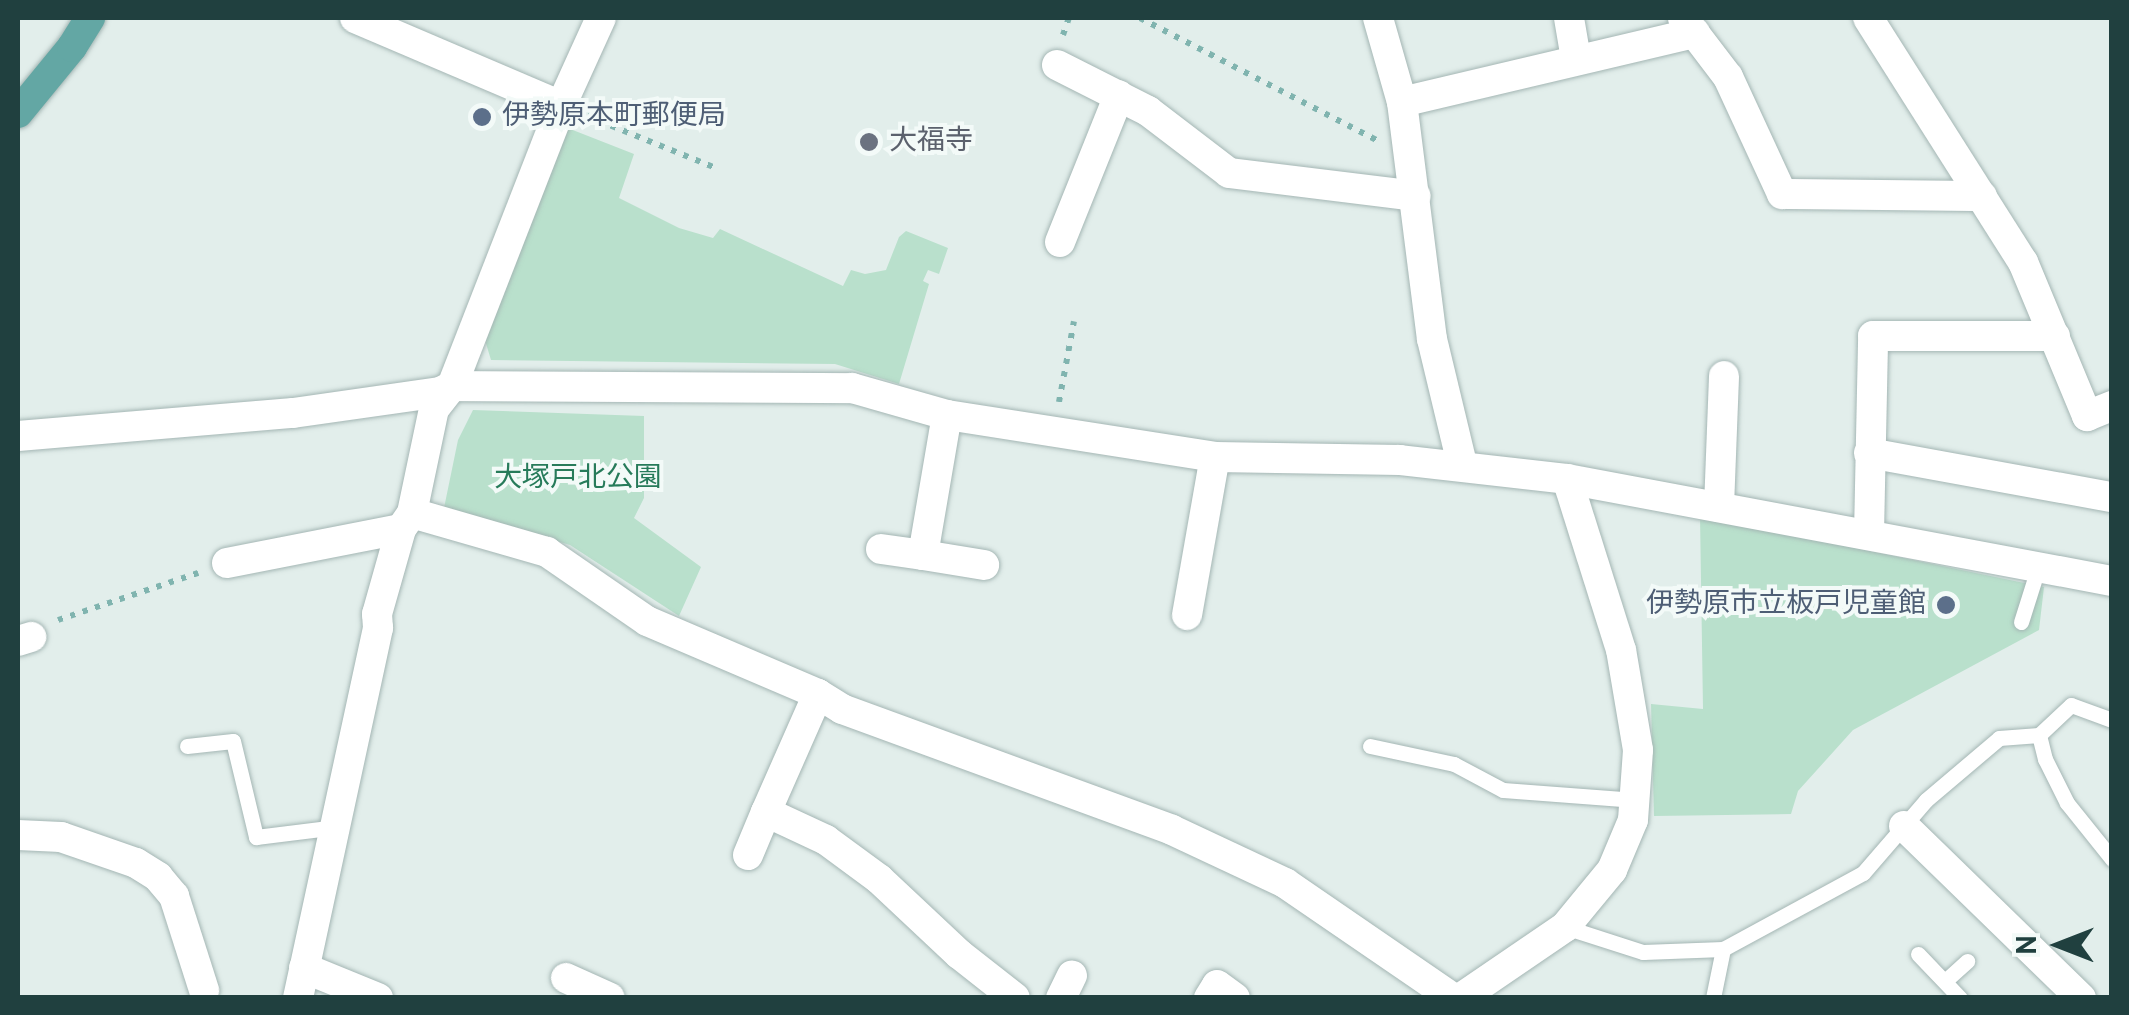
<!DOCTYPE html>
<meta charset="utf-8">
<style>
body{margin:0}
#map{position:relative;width:2129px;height:1015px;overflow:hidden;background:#e2eeeb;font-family:Overpass,"Noto Sans JP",sans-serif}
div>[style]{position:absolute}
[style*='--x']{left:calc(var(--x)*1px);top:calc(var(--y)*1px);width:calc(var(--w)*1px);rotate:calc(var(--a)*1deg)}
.green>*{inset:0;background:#b9e0cc}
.path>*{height:6px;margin-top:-3px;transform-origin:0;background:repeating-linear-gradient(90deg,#80b4af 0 5px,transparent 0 13px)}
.roads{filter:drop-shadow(0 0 2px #a4b6b4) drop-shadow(0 0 2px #a4b6b4)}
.lane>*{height:15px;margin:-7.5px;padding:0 7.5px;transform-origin:7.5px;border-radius:7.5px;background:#fff}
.street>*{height:30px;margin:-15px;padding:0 15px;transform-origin:15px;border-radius:15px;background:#fff}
.primary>*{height:30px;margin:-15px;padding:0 15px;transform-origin:15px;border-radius:15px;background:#63a7a4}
.dots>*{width:28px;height:28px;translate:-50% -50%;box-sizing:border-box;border:5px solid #f3faf8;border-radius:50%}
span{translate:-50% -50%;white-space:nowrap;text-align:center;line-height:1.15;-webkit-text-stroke:8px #f3faf8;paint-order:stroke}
.service-label{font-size:28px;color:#4e5e75}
.left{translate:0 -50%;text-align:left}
.right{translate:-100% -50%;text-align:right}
.worship-label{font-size:28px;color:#5b616d}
.park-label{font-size:28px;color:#277b5a}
.frame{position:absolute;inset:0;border:20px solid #20403f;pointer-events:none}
.north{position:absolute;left:2009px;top:895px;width:100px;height:100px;-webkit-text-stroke:8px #f3faf8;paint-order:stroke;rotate:270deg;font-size:28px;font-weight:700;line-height:40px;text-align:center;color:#20403f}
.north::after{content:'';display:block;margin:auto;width:35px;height:45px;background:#20403f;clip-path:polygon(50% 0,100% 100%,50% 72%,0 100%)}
</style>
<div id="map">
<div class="green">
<i style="clip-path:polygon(560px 125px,634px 154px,619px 198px,679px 228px,713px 238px,720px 229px,843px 286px,851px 270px,865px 274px,886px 270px,899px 237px,906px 231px,948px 248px,939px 274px,928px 270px,923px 281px,929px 284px,899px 384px,835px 364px,491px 360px,484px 337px)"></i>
<i style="clip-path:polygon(473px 410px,644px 416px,644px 498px,634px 518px,701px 567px,679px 616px,570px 545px,444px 508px,458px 440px)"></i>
<i style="clip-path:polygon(1700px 516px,2044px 587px,2039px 630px,1853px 730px,1798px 791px,1791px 814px,1654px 816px,1651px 704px,1703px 709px)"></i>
</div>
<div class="path">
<i style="--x:1140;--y:18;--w:266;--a:27.3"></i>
<i style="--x:1063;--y:35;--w:18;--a:-71"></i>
<i style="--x:587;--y:116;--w:139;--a:22"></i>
<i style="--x:1059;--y:402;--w:82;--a:-79.5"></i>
<i style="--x:58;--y:620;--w:148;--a:-18.6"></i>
</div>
<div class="roads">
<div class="lane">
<i style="--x:2021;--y:622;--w:57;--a:-72.5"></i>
<i style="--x:2039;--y:735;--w:25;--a:76"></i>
<i style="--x:2045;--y:759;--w:49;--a:63.4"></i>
<i style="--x:2067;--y:803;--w:72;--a:51.2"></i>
<i style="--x:187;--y:746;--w:46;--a:-6.2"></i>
<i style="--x:233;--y:741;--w:99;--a:76.5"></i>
<i style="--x:256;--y:837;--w:81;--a:-7.1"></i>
<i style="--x:1370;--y:746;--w:86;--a:12.1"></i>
<i style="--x:1454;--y:764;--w:55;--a:28"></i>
<i style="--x:1503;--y:790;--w:133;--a:4.3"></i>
<i style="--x:1565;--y:927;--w:82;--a:17.8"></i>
<i style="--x:1643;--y:952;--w:80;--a:-2.1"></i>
<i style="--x:1723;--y:949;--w:159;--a:-28.5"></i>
<i style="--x:1863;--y:873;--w:96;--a:-49.2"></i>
<i style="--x:1926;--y:800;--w:96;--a:-40.3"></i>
<i style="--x:1999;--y:738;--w:40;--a:-4.3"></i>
<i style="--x:2039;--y:735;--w:44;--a:-43.2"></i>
<i style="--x:2071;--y:705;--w:44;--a:20.1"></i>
<i style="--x:1918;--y:954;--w:61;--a:46.3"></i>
<i style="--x:1945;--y:981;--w:30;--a:-42"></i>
<i style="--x:1713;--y:998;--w:50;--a:-78.5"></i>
</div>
<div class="street">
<i style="--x:355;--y:18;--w:224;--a:23.1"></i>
<i style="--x:1378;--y:18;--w:87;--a:74.1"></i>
<i style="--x:1402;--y:102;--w:239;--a:82.8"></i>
<i style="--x:1432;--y:339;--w:129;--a:76.5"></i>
<i style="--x:1569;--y:18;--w:42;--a:80.3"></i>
<i style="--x:1683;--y:18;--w:74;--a:52.7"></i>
<i style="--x:1728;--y:77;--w:129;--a:65.2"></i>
<i style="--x:1782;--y:194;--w:200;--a:0.6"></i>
<i style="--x:1868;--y:18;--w:289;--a:57.6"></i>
<i style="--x:2023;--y:262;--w:167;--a:67.4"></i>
<i style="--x:2087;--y:416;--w:27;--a:-22"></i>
<i style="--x:1057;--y:65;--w:102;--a:26.8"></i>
<i style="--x:1148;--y:111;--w:102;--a:37.4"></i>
<i style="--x:1229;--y:173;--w:188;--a:7"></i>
<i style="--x:1402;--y:102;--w:301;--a:-13.3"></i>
<i style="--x:1060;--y:242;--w:158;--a:-68.1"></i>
<i style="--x:18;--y:436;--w:276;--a:-4.8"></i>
<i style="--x:293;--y:413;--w:148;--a:-8.1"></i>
<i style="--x:440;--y:392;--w:13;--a:-27"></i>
<i style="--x:452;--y:386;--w:400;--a:0.3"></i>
<i style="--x:852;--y:388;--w:99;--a:15.9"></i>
<i style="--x:947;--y:415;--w:271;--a:8.9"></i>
<i style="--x:1215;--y:457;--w:185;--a:0.9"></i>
<i style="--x:1400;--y:460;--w:168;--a:6.5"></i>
<i style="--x:1567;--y:479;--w:554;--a:10.6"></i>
<i style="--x:1869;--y:453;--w:247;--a:10.3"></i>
<i style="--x:1719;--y:507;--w:131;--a:-87.8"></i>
<i style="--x:412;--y:513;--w:141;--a:16.1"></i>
<i style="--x:547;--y:552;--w:121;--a:34.6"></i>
<i style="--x:647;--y:621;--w:186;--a:23.1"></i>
<i style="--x:818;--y:694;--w:28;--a:32"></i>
<i style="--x:842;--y:709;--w:351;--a:20.1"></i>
<i style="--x:1172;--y:830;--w:125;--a:25.1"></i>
<i style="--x:1285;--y:883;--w:204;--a:34.4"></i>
<i style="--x:1869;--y:534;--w:198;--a:-88.8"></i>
<i style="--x:1873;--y:336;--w:182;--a:0"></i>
<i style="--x:881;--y:549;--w:42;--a:8.1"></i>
<i style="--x:923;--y:555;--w:142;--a:-80.3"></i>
<i style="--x:923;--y:555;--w:62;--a:9.3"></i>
<i style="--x:227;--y:563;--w:177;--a:-11.1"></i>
<i style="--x:1187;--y:615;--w:160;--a:-80"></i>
<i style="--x:18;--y:641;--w:14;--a:-17"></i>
<i style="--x:818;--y:694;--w:129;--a:113.8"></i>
<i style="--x:766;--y:812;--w:66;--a:25"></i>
<i style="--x:826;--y:840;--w:66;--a:36.3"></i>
<i style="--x:879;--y:879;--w:110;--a:43.2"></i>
<i style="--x:959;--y:954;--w:71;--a:38.2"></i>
<i style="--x:1904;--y:826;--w:247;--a:44.2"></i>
<i style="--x:18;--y:835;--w:43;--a:2.7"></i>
<i style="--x:61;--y:837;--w:79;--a:19.1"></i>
<i style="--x:136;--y:863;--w:26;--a:32"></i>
<i style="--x:158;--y:877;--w:25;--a:50"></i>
<i style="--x:174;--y:896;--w:99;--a:72.3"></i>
<i style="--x:748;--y:855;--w:47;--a:-67.3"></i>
<i style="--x:304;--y:968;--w:80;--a:22.1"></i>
<i style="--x:566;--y:978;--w:48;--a:24.4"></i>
<i style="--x:298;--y:998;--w:379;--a:-77.8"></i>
<i style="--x:378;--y:628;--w:14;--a:-94"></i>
<i style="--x:377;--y:614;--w:88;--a:-74.2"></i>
<i style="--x:401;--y:529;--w:19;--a:-55"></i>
<i style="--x:412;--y:513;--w:106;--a:-78.1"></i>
<i style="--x:434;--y:409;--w:29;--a:-52"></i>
<i style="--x:452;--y:386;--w:300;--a:-68.7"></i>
<i style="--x:561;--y:106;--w:97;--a:-65.6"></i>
<i style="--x:1061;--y:998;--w:25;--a:-64"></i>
<i style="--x:1209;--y:998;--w:15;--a:-58"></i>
<i style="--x:1217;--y:985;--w:22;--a:36"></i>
<i style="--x:1461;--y:998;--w:126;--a:-34.3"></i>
<i style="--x:1565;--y:927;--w:74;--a:-50.5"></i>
<i style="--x:1612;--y:870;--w:54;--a:-67.2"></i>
<i style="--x:1633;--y:820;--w:70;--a:-85.9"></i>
<i style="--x:1638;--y:750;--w:101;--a:-99.6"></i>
<i style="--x:1621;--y:650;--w:179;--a:-107.5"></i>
</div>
<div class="primary">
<i style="--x:18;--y:113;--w:85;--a:-50.7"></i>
<i style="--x:72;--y:47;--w:34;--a:-58"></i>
</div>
</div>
<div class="dots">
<i style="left:482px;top:117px;background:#5c6f8a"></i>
<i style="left:869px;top:142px;background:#6b7280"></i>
<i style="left:1946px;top:605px;background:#5c6f8a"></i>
</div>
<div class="service-label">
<span class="left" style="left:502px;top:117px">伊勢原本町郵便局</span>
<span class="right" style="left:1926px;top:605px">伊勢原市立板戸児童館</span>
</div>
<div class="worship-label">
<span class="left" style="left:889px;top:142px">大福寺</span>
</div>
<div class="park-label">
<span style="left:578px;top:479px">大塚戸北公園</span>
</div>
<div class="frame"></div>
<div class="north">N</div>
</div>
